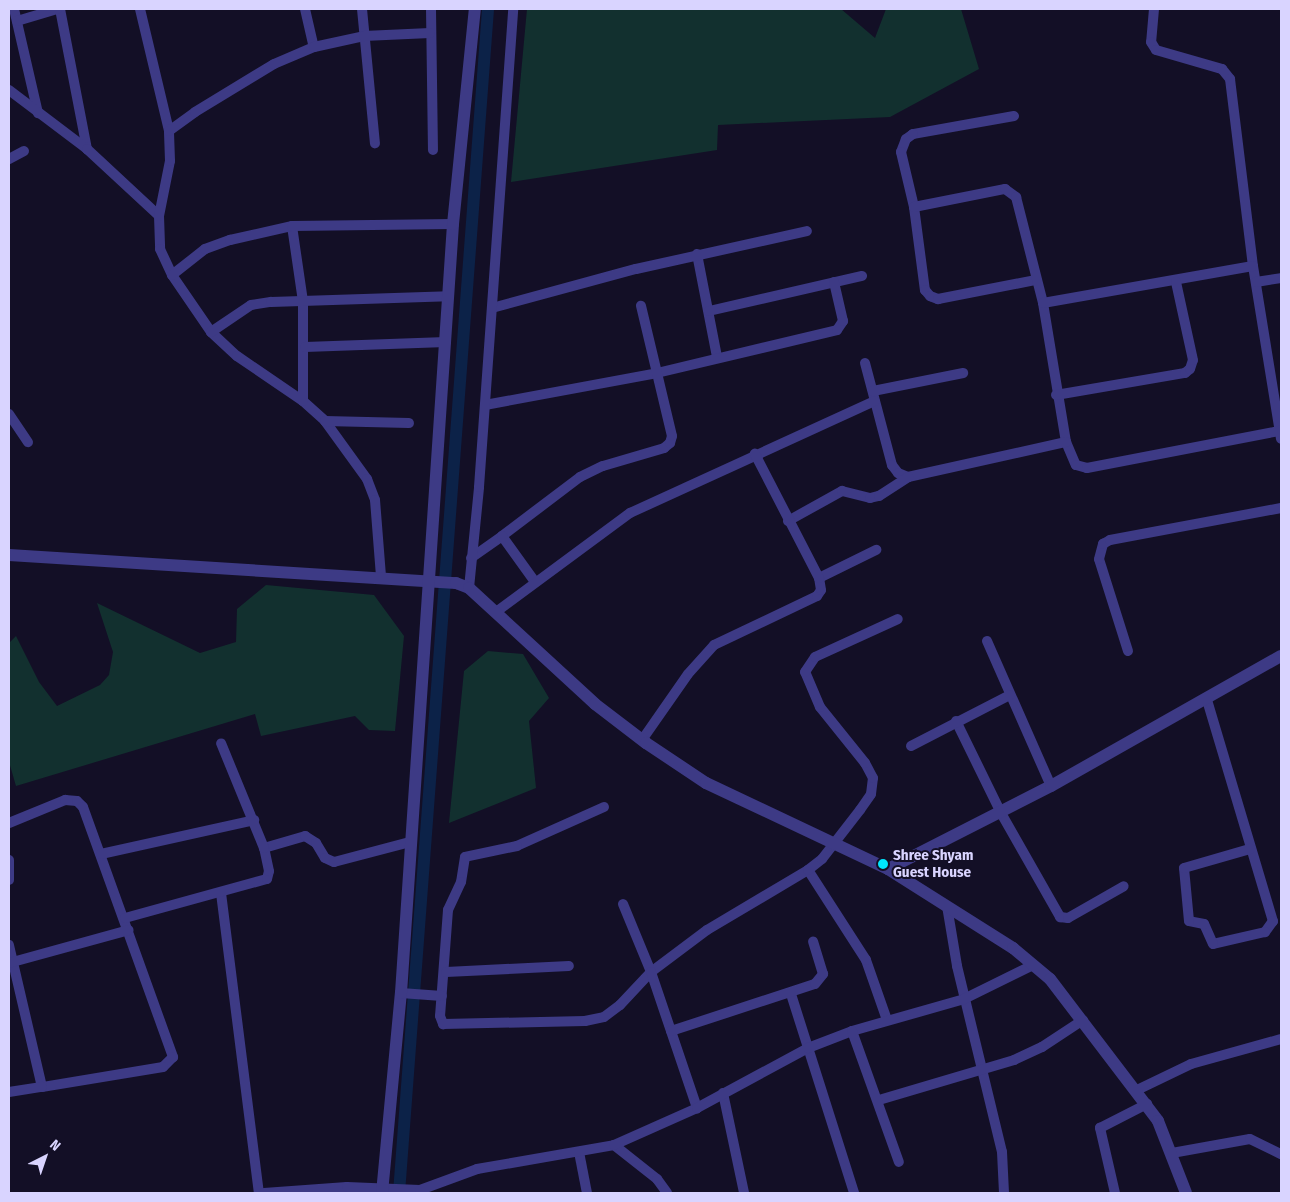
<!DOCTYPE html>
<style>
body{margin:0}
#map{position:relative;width:1290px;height:1202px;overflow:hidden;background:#130f26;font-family:"Fira Sans Condensed",sans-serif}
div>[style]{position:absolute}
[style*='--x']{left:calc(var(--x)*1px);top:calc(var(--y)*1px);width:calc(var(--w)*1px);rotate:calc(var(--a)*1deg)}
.green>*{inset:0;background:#12302f}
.canal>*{height:12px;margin:-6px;padding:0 6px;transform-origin:6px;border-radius:6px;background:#0c2248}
.minor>*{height:10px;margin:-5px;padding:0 5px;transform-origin:5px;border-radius:5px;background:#3d3a85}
.tertiary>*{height:12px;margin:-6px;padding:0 6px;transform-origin:6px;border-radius:6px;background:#3d3a85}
.dots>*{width:14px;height:14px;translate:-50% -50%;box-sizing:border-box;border:2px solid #130f26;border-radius:50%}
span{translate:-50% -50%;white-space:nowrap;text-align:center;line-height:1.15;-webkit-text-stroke:4px #130f26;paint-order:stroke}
.poi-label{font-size:15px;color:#d9d4ff;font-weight:700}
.left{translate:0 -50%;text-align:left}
.frame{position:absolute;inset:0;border:10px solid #d9d4ff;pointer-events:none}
.north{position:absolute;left:20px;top:1132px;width:50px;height:50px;-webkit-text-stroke:4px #130f26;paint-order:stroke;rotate:41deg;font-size:14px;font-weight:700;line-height:20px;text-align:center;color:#d9d4ff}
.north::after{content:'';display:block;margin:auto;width:18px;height:22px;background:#d9d4ff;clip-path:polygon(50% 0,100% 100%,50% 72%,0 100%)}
</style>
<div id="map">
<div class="green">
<i style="clip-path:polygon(527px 9px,841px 9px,875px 38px,886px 9px,961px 9px,979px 69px,890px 117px,718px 125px,717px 150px,511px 182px)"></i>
<i style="clip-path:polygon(266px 585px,374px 595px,404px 636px,395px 731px,369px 730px,355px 716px,261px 736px,255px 714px,16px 786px,9px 762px,9px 643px,16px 636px,39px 682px,57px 706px,100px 685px,109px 675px,113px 652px,97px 603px,200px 653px,236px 642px,237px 609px)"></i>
<i style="clip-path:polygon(488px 651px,523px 654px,549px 698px,529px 721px,536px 788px,449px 823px,464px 671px)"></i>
</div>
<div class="canal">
<i style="--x:399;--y:1193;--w:1187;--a:-85.7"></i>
</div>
<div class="minor">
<i style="--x:14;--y:9;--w:107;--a:77"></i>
<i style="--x:60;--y:9;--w:143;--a:79.1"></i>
<i style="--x:140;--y:9;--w:125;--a:76.6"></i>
<i style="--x:305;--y:9;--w:39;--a:77"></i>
<i style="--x:362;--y:9;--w:135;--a:84.5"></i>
<i style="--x:431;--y:9;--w:141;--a:89.2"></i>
<i style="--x:1154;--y:9;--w:33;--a:95"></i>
<i style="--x:1151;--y:42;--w:9;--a:58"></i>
<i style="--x:1156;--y:50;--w:69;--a:16.1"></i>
<i style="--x:1222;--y:69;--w:13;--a:51"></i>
<i style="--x:1230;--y:79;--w:188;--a:83"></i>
<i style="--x:1253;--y:266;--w:175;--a:80.8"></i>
<i style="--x:17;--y:21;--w:42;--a:-16.7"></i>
<i style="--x:9;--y:90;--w:98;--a:37.1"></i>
<i style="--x:87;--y:149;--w:98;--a:42.9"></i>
<i style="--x:159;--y:216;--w:33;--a:88"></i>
<i style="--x:160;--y:249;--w:29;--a:65"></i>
<i style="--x:172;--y:275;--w:69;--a:55.6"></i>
<i style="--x:211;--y:332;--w:35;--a:43"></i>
<i style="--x:237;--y:356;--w:80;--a:34.3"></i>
<i style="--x:303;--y:401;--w:30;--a:42"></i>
<i style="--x:325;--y:421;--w:72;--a:54.1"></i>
<i style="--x:367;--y:479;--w:22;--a:69"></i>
<i style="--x:375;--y:500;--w:77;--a:85.5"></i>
<i style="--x:1014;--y:116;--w:103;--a:169.9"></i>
<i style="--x:913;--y:134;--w:9;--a:144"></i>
<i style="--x:906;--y:139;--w:14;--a:111"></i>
<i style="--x:901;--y:152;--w:57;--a:76.7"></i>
<i style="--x:914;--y:207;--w:84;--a:82.5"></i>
<i style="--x:925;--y:290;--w:8;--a:50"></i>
<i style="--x:930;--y:296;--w:9;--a:21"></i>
<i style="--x:938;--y:299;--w:100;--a:-11"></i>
<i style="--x:9;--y:159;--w:17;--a:-28"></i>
<i style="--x:914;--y:207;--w:93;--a:-11.2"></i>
<i style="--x:1005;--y:189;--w:14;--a:36"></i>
<i style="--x:1016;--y:197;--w:109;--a:75.7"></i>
<i style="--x:1043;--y:303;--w:141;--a:80.6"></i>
<i style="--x:1066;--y:442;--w:25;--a:67"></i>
<i style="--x:1076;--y:465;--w:11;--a:15"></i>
<i style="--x:1087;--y:468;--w:197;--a:-10.9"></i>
<i style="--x:159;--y:216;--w:56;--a:-78.7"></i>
<i style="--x:170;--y:161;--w:30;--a:-92"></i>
<i style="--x:169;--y:131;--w:32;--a:-36"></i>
<i style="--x:195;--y:112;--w:92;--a:-31.3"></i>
<i style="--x:274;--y:64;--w:43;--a:-23"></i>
<i style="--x:314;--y:47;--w:51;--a:-12.4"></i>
<i style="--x:364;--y:36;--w:66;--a:-2.6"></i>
<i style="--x:292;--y:226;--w:76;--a:81.7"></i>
<i style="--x:303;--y:301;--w:100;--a:90"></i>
<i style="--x:697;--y:254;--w:105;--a:79"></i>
<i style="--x:172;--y:275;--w:42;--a:-38.2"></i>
<i style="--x:205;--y:249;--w:27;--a:-20"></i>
<i style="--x:230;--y:240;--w:64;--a:-12.7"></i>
<i style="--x:292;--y:226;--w:161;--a:-0.7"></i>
<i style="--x:1256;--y:282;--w:25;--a:-9"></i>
<i style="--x:1043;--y:303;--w:213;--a:-10"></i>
<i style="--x:492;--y:308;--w:149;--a:-15.2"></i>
<i style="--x:636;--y:269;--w:175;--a:-12.5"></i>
<i style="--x:709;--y:311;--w:157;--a:-12.9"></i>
<i style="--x:211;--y:332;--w:48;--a:-34"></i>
<i style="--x:251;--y:305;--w:20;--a:-9"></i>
<i style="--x:271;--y:302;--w:177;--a:-1.9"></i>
<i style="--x:305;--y:347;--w:141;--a:-2"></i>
<i style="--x:865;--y:363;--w:106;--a:75.2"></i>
<i style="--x:892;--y:465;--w:10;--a:53"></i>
<i style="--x:898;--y:473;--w:11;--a:22"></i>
<i style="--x:908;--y:477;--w:162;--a:-12.5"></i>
<i style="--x:873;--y:391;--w:92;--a:-11.3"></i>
<i style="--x:1056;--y:395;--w:131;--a:-9.7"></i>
<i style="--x:1185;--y:373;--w:6;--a:-39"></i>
<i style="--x:1190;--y:369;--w:9;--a:-72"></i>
<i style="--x:1193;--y:360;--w:80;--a:-102.3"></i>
<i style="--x:485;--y:405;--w:175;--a:-10.5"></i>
<i style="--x:657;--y:373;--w:185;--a:-13.4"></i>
<i style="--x:837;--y:330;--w:11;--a:-56"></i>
<i style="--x:843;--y:321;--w:40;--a:-103"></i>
<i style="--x:9;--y:414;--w:34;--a:56"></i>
<i style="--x:325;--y:421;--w:84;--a:1.4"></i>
<i style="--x:788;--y:521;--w:62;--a:-29.1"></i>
<i style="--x:842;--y:491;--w:29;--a:14"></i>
<i style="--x:870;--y:498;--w:9;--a:-13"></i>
<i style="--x:879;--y:496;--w:35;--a:-33"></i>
<i style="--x:502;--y:536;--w:98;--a:-37.1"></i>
<i style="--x:580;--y:477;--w:25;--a:-26"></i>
<i style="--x:603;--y:466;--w:64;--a:-16.4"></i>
<i style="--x:664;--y:448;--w:8;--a:-40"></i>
<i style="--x:670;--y:443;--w:7;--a:-74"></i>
<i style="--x:672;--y:436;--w:134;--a:-103.4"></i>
<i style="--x:471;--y:558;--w:38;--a:-35"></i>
<i style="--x:502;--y:536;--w:57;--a:54.3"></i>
<i style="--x:819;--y:578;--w:64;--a:-26.2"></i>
<i style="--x:469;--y:588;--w:101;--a:-84.3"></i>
<i style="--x:479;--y:487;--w:479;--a:-85.9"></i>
<i style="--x:496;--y:612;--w:167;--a:-36.5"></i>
<i style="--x:630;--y:513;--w:269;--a:-24.6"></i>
<i style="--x:987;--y:641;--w:158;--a:66.2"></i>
<i style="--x:1128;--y:651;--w:96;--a:-107.5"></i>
<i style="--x:1099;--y:559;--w:16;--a:-75"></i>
<i style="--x:1103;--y:544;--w:8;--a:-30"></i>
<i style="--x:1110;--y:540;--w:174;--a:-10.6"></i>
<i style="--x:1207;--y:700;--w:231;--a:73.4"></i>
<i style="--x:1273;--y:921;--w:14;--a:126"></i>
<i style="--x:1265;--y:932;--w:53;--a:167"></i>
<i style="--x:1213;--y:944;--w:22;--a:-114"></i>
<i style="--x:1204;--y:924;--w:15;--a:-169"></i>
<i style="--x:1189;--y:921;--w:53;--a:-95.4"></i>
<i style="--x:1184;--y:868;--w:69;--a:-16.1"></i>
<i style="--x:956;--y:721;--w:102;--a:63.9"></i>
<i style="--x:1001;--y:813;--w:120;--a:60.4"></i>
<i style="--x:1060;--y:917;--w:8;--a:7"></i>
<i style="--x:1068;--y:918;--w:64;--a:-29.7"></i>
<i style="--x:642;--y:740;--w:80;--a:-55.1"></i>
<i style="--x:688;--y:674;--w:39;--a:-48"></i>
<i style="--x:714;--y:645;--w:114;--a:-25.4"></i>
<i style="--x:817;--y:596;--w:7;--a:-56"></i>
<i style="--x:821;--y:590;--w:12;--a:-99"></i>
<i style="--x:819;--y:578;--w:140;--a:-117.3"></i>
<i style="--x:911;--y:746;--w:111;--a:-27.3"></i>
<i style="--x:604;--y:807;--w:95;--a:155.9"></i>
<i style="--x:517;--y:846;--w:53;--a:168.1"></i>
<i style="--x:465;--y:857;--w:25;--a:99"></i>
<i style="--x:461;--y:882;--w:31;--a:115"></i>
<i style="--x:448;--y:910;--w:106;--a:94.3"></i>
<i style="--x:440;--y:1016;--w:9;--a:69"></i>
<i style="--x:443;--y:1024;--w:142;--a:-1.2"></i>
<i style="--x:585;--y:1021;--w:19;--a:-12"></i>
<i style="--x:604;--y:1017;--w:20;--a:-37"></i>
<i style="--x:620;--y:1005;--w:45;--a:-46.8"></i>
<i style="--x:651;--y:972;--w:70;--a:-36.9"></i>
<i style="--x:707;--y:930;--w:117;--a:-30.7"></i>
<i style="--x:9;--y:823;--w:61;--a:-22.3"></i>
<i style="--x:65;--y:800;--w:12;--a:5"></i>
<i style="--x:77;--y:801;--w:8;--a:45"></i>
<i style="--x:83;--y:807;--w:266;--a:70.2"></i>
<i style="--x:173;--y:1057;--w:14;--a:135"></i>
<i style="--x:163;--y:1067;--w:123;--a:170.6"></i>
<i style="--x:42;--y:1087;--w:146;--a:-103.1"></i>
<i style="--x:264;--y:848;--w:43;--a:-16.3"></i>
<i style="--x:305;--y:836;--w:13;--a:32"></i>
<i style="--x:316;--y:843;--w:17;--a:59"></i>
<i style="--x:325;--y:858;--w:10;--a:24"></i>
<i style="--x:334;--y:862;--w:79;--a:-14.7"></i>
<i style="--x:101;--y:854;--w:157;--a:-12.5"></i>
<i style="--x:9;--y:860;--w:20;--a:90"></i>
<i style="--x:221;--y:893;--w:302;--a:82.8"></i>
<i style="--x:623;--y:904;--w:74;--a:67.6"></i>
<i style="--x:651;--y:972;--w:144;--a:71.3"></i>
<i style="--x:947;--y:906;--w:61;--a:80.5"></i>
<i style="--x:957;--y:966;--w:191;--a:76.4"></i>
<i style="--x:1002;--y:1152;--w:41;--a:87.2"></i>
<i style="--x:125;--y:918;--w:147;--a:-15.4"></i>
<i style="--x:267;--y:879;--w:8;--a:-76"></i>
<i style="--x:269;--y:871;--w:24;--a:-102"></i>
<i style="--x:264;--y:848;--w:113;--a:-112.3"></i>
<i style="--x:9;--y:963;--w:124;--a:-15.4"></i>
<i style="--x:446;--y:972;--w:123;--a:-2.8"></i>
<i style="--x:401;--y:993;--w:41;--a:4.2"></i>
<i style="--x:791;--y:994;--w:209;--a:72.4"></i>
<i style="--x:887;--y:1020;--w:64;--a:-109.3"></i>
<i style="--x:866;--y:960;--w:107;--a:-122.8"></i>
<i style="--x:808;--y:870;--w:18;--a:-38"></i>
<i style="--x:822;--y:859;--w:62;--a:-52.2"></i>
<i style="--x:860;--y:810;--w:19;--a:-55"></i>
<i style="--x:871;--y:794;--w:16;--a:-83"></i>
<i style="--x:873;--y:778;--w:17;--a:-118"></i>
<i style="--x:865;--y:763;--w:72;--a:-128.8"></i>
<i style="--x:820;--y:707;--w:38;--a:-113"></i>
<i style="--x:805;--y:672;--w:18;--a:-56"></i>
<i style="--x:815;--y:657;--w:91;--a:-24.6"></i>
<i style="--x:671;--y:1031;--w:151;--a:-18.1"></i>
<i style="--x:815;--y:984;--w:13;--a:-51"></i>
<i style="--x:823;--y:974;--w:34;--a:-107"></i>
<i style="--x:852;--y:1031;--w:116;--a:-15.9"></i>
<i style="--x:964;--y:999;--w:77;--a:-26.2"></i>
<i style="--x:1137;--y:1090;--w:60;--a:-25.7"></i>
<i style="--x:1191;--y:1064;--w:93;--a:-15.5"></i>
<i style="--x:9;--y:1092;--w:33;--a:-9"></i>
<i style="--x:723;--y:1093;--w:102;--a:78.1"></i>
<i style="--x:879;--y:1100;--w:141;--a:-16.5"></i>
<i style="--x:1014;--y:1060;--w:31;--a:-25"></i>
<i style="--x:1042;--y:1047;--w:49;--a:-33.4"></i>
<i style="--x:614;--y:1145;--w:55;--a:38.3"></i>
<i style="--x:657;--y:1179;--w:17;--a:54"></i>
<i style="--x:579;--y:1152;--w:42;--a:79"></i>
<i style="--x:1172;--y:1153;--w:79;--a:-10.2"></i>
<i style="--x:1250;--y:1139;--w:34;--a:26"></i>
<i style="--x:264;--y:1193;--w:83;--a:-4.1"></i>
<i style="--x:347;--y:1187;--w:73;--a:2.4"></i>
<i style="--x:420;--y:1190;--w:61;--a:-20.2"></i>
<i style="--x:477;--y:1169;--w:139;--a:-9.9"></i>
<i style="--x:614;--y:1145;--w:91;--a:-24"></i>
<i style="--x:697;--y:1108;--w:126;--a:-28.4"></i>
<i style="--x:808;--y:1048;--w:47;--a:-21.1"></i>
<i style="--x:852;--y:1031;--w:139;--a:70.3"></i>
<i style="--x:1115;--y:1193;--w:67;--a:-103"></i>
<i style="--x:1100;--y:1128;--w:53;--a:-27.1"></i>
</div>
<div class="tertiary">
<i style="--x:9;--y:555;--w:448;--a:3.6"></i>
<i style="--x:456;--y:583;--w:14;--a:21"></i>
<i style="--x:469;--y:588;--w:171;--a:42.6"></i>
<i style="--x:595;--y:704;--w:64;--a:37.4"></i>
<i style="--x:646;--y:743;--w:72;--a:33.7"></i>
<i style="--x:706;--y:783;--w:201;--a:25.3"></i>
<i style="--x:888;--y:869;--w:183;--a:-27"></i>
<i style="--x:1051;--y:786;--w:264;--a:-29.5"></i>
<i style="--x:888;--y:869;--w:148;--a:32.3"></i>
<i style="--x:1013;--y:948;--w:48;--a:40"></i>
<i style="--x:1050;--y:979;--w:178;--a:52.7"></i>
<i style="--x:1158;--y:1121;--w:77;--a:68.7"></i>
<i style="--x:382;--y:1193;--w:201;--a:-84.6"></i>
<i style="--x:401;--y:993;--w:771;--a:-86.13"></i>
<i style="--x:453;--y:224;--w:216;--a:-84.2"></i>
</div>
<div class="dots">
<i style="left:883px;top:864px;background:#00e5ff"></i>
</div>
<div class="poi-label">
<span class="left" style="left:893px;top:864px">Shree Shyam<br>Guest House</span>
</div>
<div class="frame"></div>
<div class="north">N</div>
</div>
